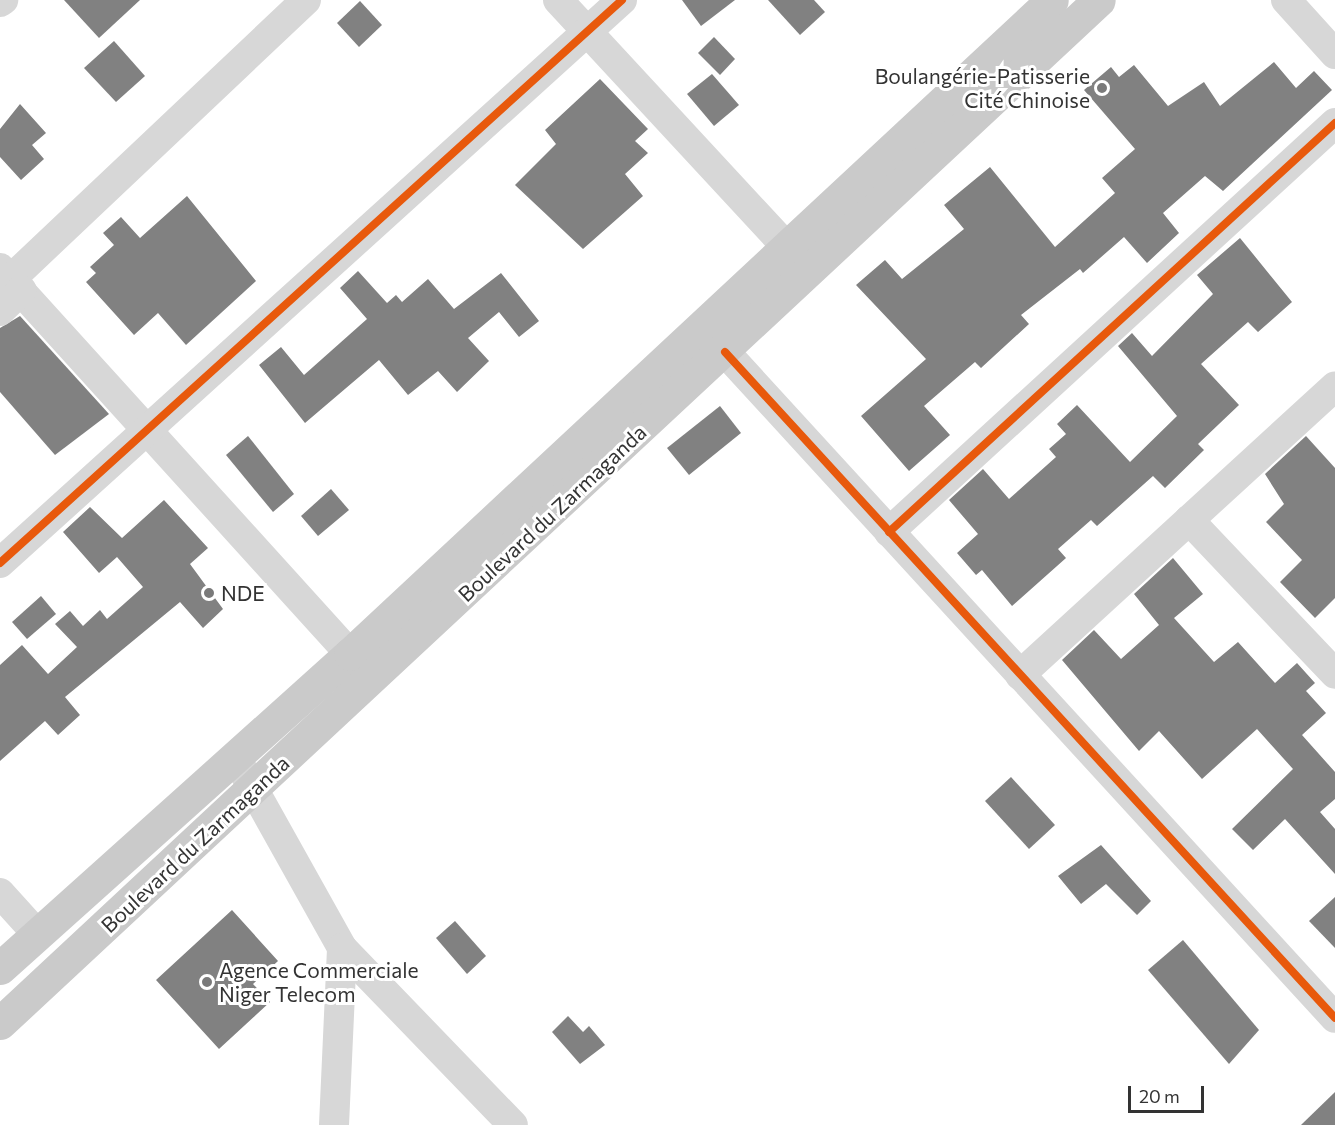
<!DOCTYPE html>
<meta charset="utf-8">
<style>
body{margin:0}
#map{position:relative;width:1335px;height:1125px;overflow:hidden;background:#fff;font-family:Commissioner,sans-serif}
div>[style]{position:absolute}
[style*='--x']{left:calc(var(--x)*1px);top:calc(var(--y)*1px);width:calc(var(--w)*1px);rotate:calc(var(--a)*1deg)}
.building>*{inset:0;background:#818181}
.minor>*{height:30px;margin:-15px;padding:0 15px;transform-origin:15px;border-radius:15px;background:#d7d7d7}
.major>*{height:33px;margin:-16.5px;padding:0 16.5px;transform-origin:16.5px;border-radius:16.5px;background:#cacaca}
.cycleway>*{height:8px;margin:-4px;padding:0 4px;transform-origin:4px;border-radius:4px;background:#e8590c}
.dots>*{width:16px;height:16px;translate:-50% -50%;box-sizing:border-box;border:3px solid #fff;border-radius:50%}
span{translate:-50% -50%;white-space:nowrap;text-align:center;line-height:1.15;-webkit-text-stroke:6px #fff;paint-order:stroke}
.poi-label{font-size:21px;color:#333}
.right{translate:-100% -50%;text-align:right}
.left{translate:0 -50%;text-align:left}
.street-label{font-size:21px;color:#333}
.scale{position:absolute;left:1128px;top:1086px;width:76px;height:27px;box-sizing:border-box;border:3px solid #333;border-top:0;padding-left:8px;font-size:18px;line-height:21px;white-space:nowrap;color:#333;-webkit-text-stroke:4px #fff;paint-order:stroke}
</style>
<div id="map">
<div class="building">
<i style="clip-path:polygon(64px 0,140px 0,99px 38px)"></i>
<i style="clip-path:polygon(682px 0,735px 0,701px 26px)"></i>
<i style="clip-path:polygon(768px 0,814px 0,825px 12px,800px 35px)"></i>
<i style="clip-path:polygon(360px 1px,382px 25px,359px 47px,337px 23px)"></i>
<i style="clip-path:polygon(714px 37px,735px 59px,720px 75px,698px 53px)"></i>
<i style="clip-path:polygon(114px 41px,145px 76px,116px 102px,84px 68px)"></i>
<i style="clip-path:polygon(1274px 62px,1296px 88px,1314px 71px,1332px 90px,1223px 191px,1205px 176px,1163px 213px,1179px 233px,1147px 263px,1124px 237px,1083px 273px,1080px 269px,1021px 315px,1029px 324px,981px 368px,975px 362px,924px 406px,950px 435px,909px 471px,861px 416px,926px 359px,856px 285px,885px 260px,902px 279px,964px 229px,944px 205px,990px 167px,1055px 247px,1115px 193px,1102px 178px,1135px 149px,1084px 90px,1111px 67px,1119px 77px,1134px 65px,1168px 106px,1204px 82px,1220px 106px)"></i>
<i style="clip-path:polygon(712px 74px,739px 105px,714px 126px,687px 94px)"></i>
<i style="clip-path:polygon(600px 79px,648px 129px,635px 141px,648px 153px,625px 174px,643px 196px,583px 249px,515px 185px,556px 144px,545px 130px)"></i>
<i style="clip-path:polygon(20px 104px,46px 133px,32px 145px,44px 159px,21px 180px,0 157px,0 129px)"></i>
<i style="clip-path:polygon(187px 196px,256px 281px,186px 345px,158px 313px,134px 335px,86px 282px,96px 273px,90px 267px,114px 245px,103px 233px,121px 217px,140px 238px)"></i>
<i style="clip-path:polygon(1240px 238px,1292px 302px,1258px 332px,1248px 322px,1201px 364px,1239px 405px,1198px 444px,1204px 450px,1165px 488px,1153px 476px,1097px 526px,1091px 520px,1058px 549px,1066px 558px,1012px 606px,982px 570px,976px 575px,957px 553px,978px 534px,949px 500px,983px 469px,1009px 499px,1056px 457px,1049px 449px,1066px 434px,1057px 424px,1077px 405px,1130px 462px,1177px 416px,1118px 346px,1132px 333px,1152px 356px,1213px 294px,1197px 275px)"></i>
<i style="clip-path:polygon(358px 271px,387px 303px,396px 295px,402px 302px,428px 279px,454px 309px,501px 273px,539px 321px,519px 337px,499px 312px,468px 338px,489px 361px,457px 392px,438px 371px,408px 395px,379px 360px,305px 423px,259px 365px,281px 347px,304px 375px,367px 319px,340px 288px)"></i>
<i style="clip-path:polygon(20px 316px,109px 414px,55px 455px,0 392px,0 328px)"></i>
<i style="clip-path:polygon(720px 406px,741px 433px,689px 475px,667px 448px)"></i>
<i style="clip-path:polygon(248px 436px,294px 494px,273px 512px,226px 455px)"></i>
<i style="clip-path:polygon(1306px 436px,1335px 468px,1335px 598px,1315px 618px,1280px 582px,1302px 560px,1266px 522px,1284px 504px,1265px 474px)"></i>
<i style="clip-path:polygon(331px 489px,349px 510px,318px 536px,301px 516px)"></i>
<i style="clip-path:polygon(164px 500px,208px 548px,190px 564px,223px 609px,203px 628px,180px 602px,65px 697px,80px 715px,58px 735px,45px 721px,0 761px,0 665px,22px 645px,48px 674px,77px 647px,55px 624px,70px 611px,83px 626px,100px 610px,107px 619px,143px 587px,117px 557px,99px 573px,63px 532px,90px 507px,122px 538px)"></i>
<i style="clip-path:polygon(1173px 558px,1203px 594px,1174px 618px,1214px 662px,1238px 642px,1275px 683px,1297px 663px,1315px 683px,1306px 691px,1326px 713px,1302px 735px,1335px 772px,1335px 799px,1320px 812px,1335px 829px,1335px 874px,1285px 819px,1253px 850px,1232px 829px,1293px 769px,1257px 729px,1202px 779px,1159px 731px,1139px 751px,1062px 660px,1094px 630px,1121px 659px,1159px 625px,1134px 594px)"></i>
<i style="clip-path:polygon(41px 596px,56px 614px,27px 639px,12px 622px)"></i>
<i style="clip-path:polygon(1011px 777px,1055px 825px,1029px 849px,985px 801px)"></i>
<i style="clip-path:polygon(1101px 845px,1151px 901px,1137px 915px,1106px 884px,1081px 904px,1058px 876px)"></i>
<i style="clip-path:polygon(1335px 897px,1335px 948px,1309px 921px)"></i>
<i style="clip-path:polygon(232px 910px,278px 961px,253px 984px,270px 1002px,219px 1049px,156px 980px)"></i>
<i style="clip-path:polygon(455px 921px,486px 956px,467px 974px,436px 938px)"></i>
<i style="clip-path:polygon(1183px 940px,1259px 1030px,1229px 1064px,1148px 970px)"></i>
<i style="clip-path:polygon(568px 1016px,583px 1032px,589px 1026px,605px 1045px,580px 1064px,552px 1032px)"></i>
<i style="clip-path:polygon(1335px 1092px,1335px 1125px,1301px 1125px)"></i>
</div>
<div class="minor">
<i style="--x:558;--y:0;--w:337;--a:47.2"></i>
<i style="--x:1286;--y:0;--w:73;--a:47.8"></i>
<i style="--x:0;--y:2;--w:4;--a:-34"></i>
<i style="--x:0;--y:268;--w:521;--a:47.8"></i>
<i style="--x:11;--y:279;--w:406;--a:-43.4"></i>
<i style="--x:0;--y:311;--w:30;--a:-44"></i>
<i style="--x:725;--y:352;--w:903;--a:47.51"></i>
<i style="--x:1189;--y:520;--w:212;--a:46.5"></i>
<i style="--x:889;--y:532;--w:605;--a:-42.52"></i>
<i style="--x:0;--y:563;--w:839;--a:-42.15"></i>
<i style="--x:1020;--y:675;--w:427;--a:-42.5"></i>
<i style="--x:236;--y:758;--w:218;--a:60.8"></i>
<i style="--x:342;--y:948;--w:246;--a:46"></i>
<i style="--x:0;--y:893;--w:55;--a:47.9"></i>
<i style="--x:334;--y:1125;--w:177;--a:-87.4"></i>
</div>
<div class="major">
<i style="--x:0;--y:968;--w:470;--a:-41.9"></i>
<i style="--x:350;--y:654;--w:959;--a:-42.97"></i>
<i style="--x:0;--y:1023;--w:1501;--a:-42.95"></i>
</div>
<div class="cycleway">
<i style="--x:725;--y:352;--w:903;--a:47.51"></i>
<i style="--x:889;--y:532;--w:605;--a:-42.52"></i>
<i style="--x:0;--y:563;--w:839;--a:-42.15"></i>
</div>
<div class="dots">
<i style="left:1102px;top:88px;background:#7a7a7a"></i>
<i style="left:209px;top:593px;background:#7a7a7a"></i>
<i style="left:207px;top:982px;background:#7a7a7a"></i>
</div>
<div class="poi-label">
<span class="right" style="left:1090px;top:88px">Boulangérie-Patisserie<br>Cité Chinoise</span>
<span class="left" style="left:221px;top:593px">NDE</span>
<span class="left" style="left:219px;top:982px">Agence Commerciale<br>Niger Telecom</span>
</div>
<div class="street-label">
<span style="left:552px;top:513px;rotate:-43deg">Boulevard du Zarmaganda</span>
<span style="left:195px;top:844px;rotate:-43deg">Boulevard du Zarmaganda</span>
</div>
<div class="scale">20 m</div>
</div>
